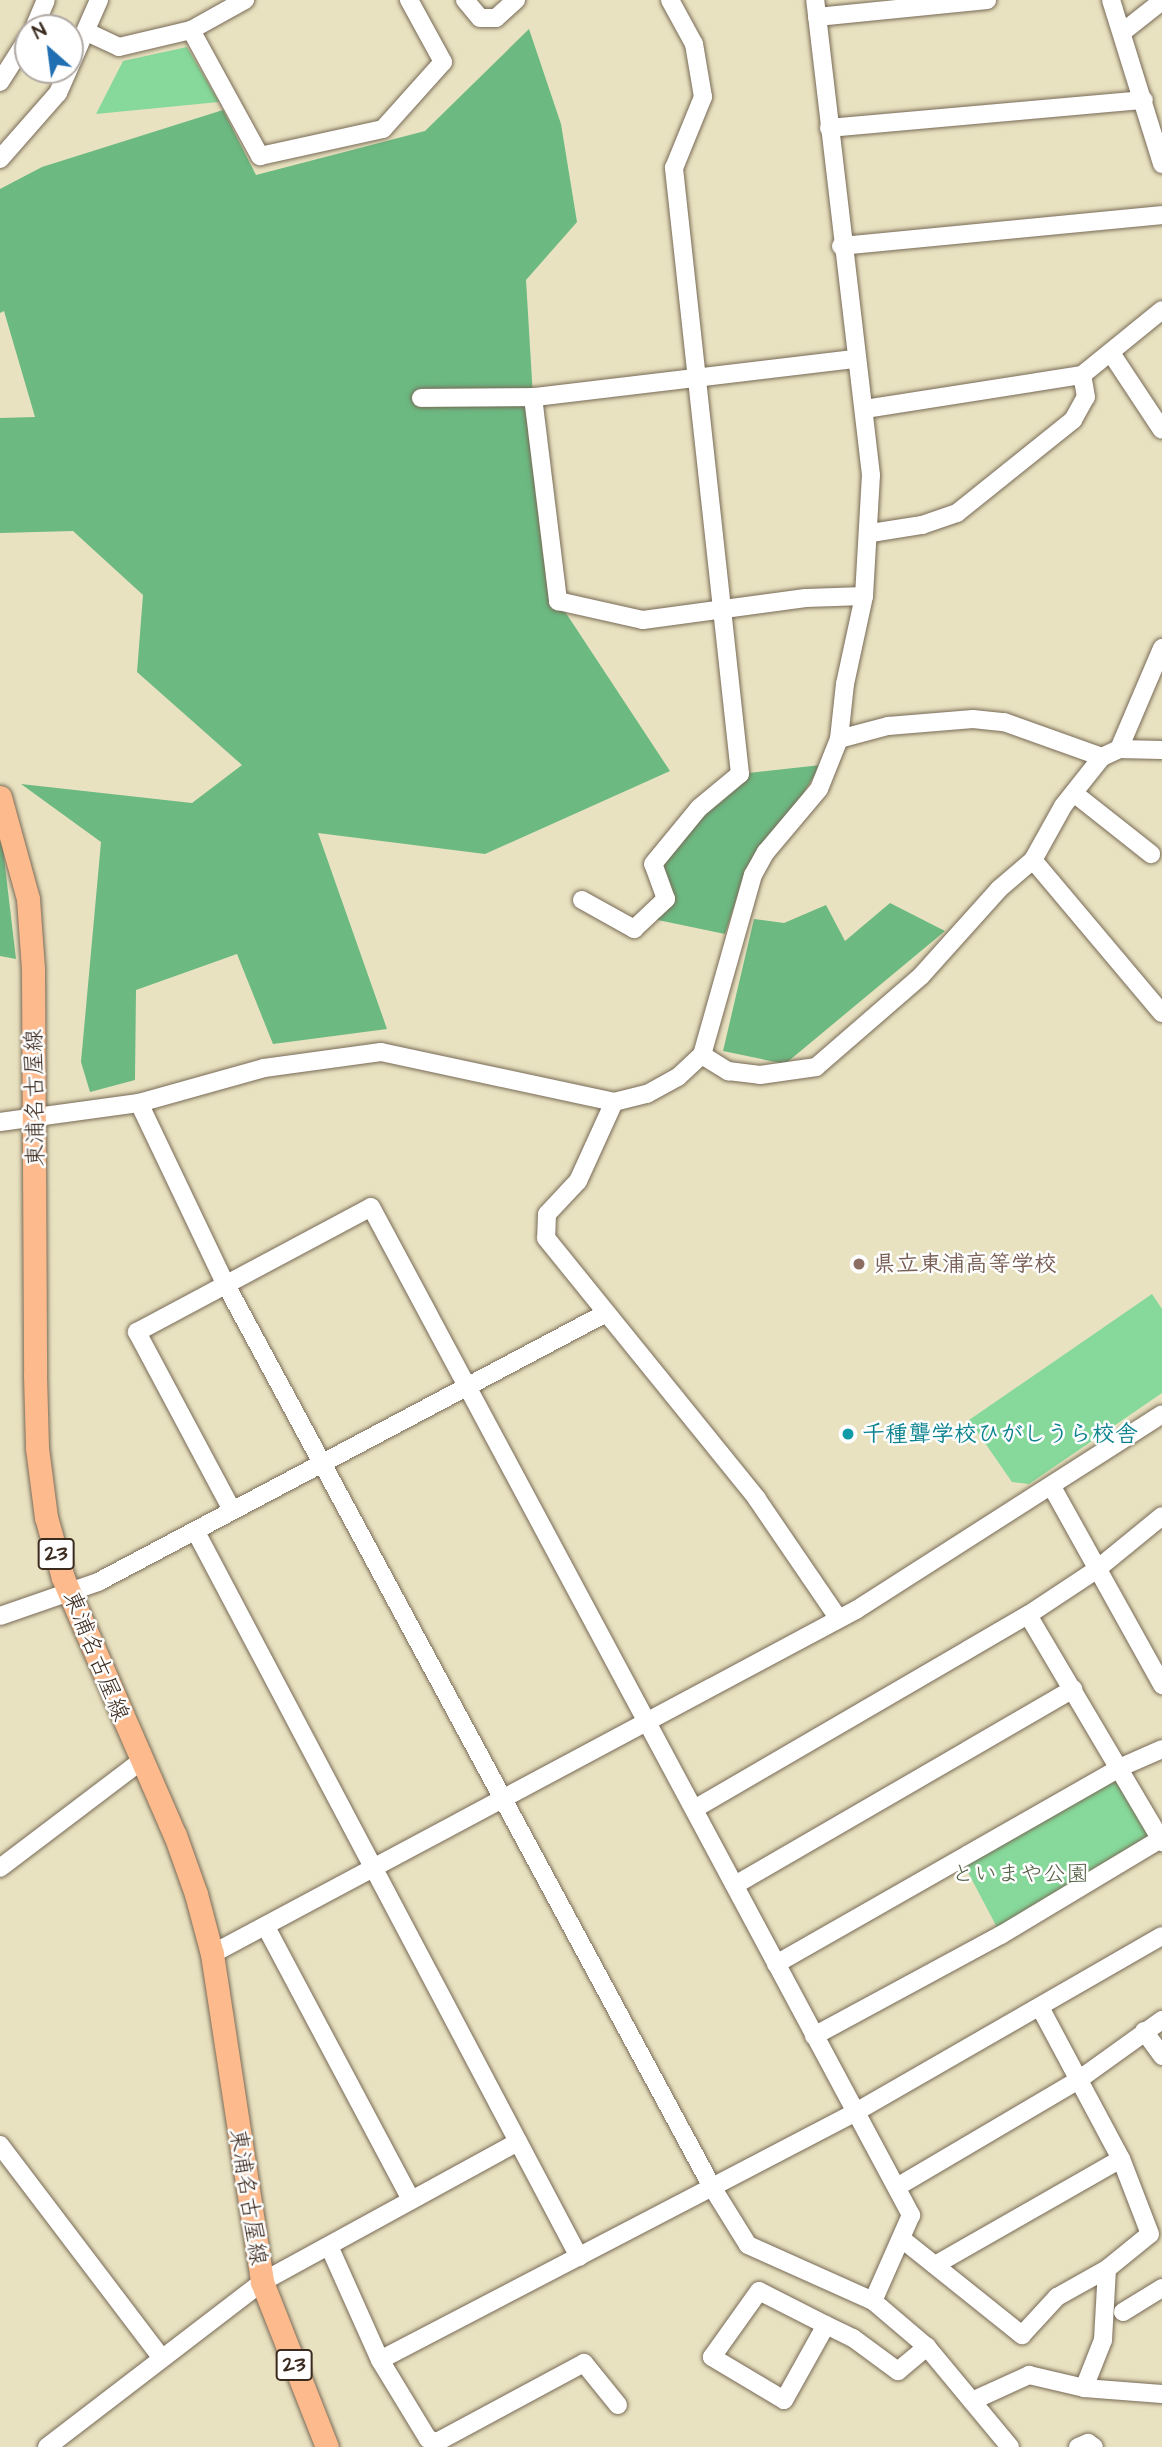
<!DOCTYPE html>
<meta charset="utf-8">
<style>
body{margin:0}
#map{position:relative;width:1162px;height:2447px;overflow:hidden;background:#e9e2c0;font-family:"Architects Daughter","Klee One",sans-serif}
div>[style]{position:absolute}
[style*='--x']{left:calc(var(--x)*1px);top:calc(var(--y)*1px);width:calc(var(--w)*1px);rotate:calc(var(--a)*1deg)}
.green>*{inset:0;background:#86d99a}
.forest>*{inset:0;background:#6cb982}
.roads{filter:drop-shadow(0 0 2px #786a57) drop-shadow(0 0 2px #786a57)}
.minor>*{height:18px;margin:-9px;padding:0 9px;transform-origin:9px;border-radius:9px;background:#fff}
.major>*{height:23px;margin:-11.5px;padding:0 11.5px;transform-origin:11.5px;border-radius:11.5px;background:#fcba8d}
.dots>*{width:19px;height:19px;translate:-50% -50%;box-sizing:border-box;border:4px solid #fff;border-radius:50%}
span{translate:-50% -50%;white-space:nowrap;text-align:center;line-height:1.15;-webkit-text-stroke:5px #fff;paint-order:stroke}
.shield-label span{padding:2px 5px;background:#fff;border:2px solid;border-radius:5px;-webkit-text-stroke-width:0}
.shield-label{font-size:21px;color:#3b2a1e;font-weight:700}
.street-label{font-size:23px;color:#3b2a1e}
.education-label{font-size:23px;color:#785e54;font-weight:700}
.left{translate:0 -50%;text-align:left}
.culture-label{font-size:23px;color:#0d838f;font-weight:700}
.park-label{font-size:23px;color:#525f43}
.north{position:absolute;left:14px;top:14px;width:70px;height:70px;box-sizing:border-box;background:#fff;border:2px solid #b1aaa5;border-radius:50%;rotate:332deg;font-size:19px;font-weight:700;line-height:28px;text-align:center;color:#3b2a1e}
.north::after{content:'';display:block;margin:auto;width:24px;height:32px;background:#1f6fb2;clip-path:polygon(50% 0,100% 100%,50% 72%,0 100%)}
</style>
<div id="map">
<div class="green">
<i style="clip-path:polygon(187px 47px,219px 102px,96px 114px,123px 61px)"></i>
<i style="clip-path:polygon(1152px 1294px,1162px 1309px,1162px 1393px,1029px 1484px,1012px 1482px,969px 1420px)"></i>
<i style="clip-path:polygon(1119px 1768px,1161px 1839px,1001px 1935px,961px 1859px)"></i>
</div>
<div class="forest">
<i style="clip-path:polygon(529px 29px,561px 124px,577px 222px,526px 280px,533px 397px,558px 601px,670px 771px,485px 854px,318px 833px,387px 1029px,273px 1044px,237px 954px,136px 990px,135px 1080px,90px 1092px,81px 1062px,101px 842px,21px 784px,192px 803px,242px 765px,137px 672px,143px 595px,73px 531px,0 533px,0 418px,35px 417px,4px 311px,0 313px,0 189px,42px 167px,223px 110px,256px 175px,425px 131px)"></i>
<i style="clip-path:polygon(821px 765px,786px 821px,747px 866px,725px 934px,653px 919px,666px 899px,653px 864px,740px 774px)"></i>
<i style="clip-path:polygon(0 824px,16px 959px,0 956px)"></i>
<i style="clip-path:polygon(890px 903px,945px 931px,785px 1064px,723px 1051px,754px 919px,784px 923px,826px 905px,845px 941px)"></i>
</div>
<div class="roads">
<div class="minor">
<i style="--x:465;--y:0;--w:23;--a:50"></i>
<i style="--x:480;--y:18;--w:16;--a:0"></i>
<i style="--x:496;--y:18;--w:27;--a:-42"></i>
<i style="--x:1111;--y:0;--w:172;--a:72.7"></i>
<i style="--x:817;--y:17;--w:171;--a:-5.7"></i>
<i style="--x:34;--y:28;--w:30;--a:-67"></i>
<i style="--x:191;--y:30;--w:144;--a:61.3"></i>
<i style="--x:260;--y:156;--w:126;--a:-12.4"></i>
<i style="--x:383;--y:129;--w:90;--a:-48.2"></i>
<i style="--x:443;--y:62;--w:71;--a:-118.7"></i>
<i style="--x:1124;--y:31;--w:48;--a:-38.3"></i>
<i style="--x:87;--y:32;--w:35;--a:25"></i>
<i style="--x:119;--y:47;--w:74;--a:-13.3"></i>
<i style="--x:191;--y:30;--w:62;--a:-29.1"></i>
<i style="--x:0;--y:82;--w:52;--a:-57.5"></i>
<i style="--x:829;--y:128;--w:316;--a:-5.1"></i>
<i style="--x:0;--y:159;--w:88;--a:-48.7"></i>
<i style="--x:58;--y:93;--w:102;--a:-66.2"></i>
<i style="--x:841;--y:246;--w:322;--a:-5.5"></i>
<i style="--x:1111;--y:353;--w:92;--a:56.5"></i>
<i style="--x:854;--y:359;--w:323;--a:173.2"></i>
<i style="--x:533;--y:397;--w:206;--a:83"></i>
<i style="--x:558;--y:601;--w:87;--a:12.6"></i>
<i style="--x:643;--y:620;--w:164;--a:-7.7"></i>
<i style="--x:806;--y:598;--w:58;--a:-2"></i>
<i style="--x:421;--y:398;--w:112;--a:-0.5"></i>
<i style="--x:865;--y:409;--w:220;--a:-8.9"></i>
<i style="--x:1082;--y:375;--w:103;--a:-39.1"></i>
<i style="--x:871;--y:533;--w:52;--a:-8.9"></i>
<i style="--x:922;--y:525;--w:37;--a:-19"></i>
<i style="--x:957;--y:513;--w:149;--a:-38.7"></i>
<i style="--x:1073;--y:420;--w:26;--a:-61"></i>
<i style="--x:1086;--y:397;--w:22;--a:-100"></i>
<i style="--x:839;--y:739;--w:51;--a:-14.9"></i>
<i style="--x:888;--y:726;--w:85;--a:-4.7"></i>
<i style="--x:973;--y:719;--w:31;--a:6"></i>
<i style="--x:1004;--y:722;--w:104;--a:19.7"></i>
<i style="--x:1119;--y:749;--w:110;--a:-66.9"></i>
<i style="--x:1075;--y:794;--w:97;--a:38.3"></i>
<i style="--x:1033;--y:860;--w:200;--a:49.9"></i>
<i style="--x:582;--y:900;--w:60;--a:29.1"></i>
<i style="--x:634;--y:929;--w:44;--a:-43.2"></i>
<i style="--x:666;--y:899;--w:37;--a:-110"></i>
<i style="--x:653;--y:864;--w:72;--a:-50.6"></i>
<i style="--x:699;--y:808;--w:53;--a:-39.7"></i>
<i style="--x:740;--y:774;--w:610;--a:-96.22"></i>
<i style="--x:674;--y:168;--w:77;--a:-67.8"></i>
<i style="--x:703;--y:97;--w:54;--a:-99.6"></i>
<i style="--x:694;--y:44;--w:50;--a:-118.6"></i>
<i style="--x:702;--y:1055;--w:31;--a:32"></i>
<i style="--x:728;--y:1071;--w:32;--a:7"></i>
<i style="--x:760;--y:1075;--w:57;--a:-8.1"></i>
<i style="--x:816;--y:1067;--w:139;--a:-40.9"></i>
<i style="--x:921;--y:976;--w:117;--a:-48.1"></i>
<i style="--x:999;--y:889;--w:45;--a:-40.5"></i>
<i style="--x:1033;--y:860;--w:62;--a:-60.9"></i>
<i style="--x:1063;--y:806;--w:63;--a:-51.5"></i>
<i style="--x:1102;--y:757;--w:19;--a:-25"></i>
<i style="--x:1119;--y:749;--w:43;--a:1.3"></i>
<i style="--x:614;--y:1102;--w:87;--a:114.5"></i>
<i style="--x:578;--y:1181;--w:45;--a:133.2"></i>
<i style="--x:547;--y:1214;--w:24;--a:92"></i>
<i style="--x:546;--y:1238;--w:336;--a:51"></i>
<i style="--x:757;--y:1499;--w:145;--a:55.7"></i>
<i style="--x:139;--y:1103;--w:199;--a:64.5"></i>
<i style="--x:225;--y:1283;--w:1027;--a:61.69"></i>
<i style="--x:712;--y:2187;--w:68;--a:58.2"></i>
<i style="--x:748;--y:2245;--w:137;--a:24.1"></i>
<i style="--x:873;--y:2301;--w:71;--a:40.4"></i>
<i style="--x:927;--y:2347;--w:130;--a:50.3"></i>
<i style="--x:0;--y:1122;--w:140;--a:-7.8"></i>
<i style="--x:139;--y:1103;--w:130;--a:-15.6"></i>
<i style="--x:264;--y:1068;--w:118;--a:-7.8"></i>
<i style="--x:381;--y:1052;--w:238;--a:12.1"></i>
<i style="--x:614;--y:1102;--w:34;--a:-14"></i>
<i style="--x:647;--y:1094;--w:35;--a:-29"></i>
<i style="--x:678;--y:1077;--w:33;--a:-43"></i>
<i style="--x:702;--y:1055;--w:187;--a:-74.2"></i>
<i style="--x:753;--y:875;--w:26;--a:-61"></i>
<i style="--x:766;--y:852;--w:82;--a:-49.9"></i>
<i style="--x:819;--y:789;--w:54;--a:-68.2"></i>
<i style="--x:839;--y:739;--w:55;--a:-83.8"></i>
<i style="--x:845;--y:684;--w:90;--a:-77.8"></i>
<i style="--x:864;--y:596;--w:121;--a:-86.7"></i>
<i style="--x:871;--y:475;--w:478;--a:-96.7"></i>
<i style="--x:1052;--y:1487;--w:227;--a:60.9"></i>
<i style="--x:232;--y:1510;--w:202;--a:-118.1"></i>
<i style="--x:137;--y:1332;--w:265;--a:-28.1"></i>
<i style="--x:371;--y:1207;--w:1144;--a:61.82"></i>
<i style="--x:911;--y:2215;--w:94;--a:113.8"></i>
<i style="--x:196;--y:1532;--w:820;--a:62.15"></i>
<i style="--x:1028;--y:1615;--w:264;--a:59.4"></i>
<i style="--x:0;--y:1616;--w:104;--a:-19.1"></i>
<i style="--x:98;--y:1582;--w:575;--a:-27.9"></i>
<i style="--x:696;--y:1808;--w:384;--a:-30.2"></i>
<i style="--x:1028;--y:1615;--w:82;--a:-33.5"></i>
<i style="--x:1096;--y:1570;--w:85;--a:-39.3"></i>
<i style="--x:0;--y:1868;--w:177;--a:-37.2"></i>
<i style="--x:735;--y:1885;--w:391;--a:-30.1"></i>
<i style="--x:266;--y:1927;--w:307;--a:62"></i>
<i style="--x:212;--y:1954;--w:730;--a:-28.11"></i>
<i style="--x:856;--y:1610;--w:363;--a:-32.6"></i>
<i style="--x:776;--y:1964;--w:395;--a:-29.7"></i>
<i style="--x:1119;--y:1768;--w:47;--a:-23.8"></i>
<i style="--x:1144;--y:2031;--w:31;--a:54"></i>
<i style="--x:814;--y:2036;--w:213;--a:-28.4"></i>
<i style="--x:1001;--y:1935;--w:187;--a:-31"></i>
<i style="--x:0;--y:2145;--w:265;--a:52.8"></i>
<i style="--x:897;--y:2187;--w:209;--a:-30.5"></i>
<i style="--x:1077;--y:2081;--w:105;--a:-35.7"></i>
<i style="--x:902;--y:2239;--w:154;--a:38.7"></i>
<i style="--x:1022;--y:2335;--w:52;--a:-47.4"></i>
<i style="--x:1057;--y:2297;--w:57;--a:-29.2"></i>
<i style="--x:1107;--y:2269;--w:55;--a:-39.1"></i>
<i style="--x:1150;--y:2234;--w:80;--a:-111.1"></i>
<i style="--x:1121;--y:2159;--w:172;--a:-118.1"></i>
<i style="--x:329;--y:2246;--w:125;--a:65.9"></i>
<i style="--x:380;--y:2360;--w:92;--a:58.7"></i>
<i style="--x:428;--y:2439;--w:9;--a:18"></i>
<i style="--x:437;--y:2442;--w:167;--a:-28.3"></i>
<i style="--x:584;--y:2363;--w:54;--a:51"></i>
<i style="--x:935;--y:2265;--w:214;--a:-29.7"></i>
<i style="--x:1123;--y:2312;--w:46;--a:-31.6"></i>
<i style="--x:826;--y:2325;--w:86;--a:119.2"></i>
<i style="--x:784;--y:2400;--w:84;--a:-149.2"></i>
<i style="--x:712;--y:2357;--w:81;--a:-54.5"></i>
<i style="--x:759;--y:2291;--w:75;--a:26.9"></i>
<i style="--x:826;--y:2325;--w:30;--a:26"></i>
<i style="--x:853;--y:2338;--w:56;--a:36.3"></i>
<i style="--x:898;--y:2371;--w:38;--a:-40"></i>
<i style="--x:380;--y:2360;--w:534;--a:-27.52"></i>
<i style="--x:854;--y:2113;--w:355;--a:-29.9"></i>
<i style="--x:1084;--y:2388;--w:52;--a:-68.4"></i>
<i style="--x:1103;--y:2340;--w:71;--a:-86.8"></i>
<i style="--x:972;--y:2401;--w:63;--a:-24.5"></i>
<i style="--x:1029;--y:2375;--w:57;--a:13.3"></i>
<i style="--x:1084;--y:2388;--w:78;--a:4.4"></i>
<i style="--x:47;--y:2447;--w:271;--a:-37.5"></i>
<i style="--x:262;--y:2282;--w:292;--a:-28.7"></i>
<i style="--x:1078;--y:2447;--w:11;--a:-22"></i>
<i style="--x:1088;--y:2443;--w:7;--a:34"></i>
</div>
<div class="major">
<i style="--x:0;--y:797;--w:106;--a:74.6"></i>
<i style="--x:28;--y:899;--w:70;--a:85.9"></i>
<i style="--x:33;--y:969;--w:406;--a:89.7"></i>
<i style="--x:35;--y:1375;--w:73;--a:88.4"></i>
<i style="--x:37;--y:1448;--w:70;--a:82.6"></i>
<i style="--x:46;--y:1517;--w:63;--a:74.4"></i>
<i style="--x:63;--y:1578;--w:280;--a:66.5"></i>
<i style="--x:175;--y:1835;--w:63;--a:70.4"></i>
<i style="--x:196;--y:1894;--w:62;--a:75.1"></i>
<i style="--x:212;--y:1954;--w:332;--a:81.3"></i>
<i style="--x:262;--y:2282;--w:177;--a:68.5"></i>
</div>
</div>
<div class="dots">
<i style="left:859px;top:1264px;background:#8d6e63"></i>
<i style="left:848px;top:1434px;background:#0f9aa8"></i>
</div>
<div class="shield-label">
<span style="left:56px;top:1554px">23</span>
<span style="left:294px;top:2365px">23</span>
</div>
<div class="street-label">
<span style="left:35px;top:1098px;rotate:-91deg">東浦名古屋線</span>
<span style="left:96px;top:1656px;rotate:68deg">東浦名古屋線</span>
<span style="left:248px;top:2197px;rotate:81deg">東浦名古屋線</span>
</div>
<div class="education-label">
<span class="left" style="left:873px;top:1264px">県立東浦高等学校</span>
</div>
<div class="culture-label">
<span class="left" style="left:862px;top:1434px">千種聾学校ひがしうら校舎</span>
</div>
<div class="park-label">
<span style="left:1020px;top:1874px">といまや公園</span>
</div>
<div class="north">N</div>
</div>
